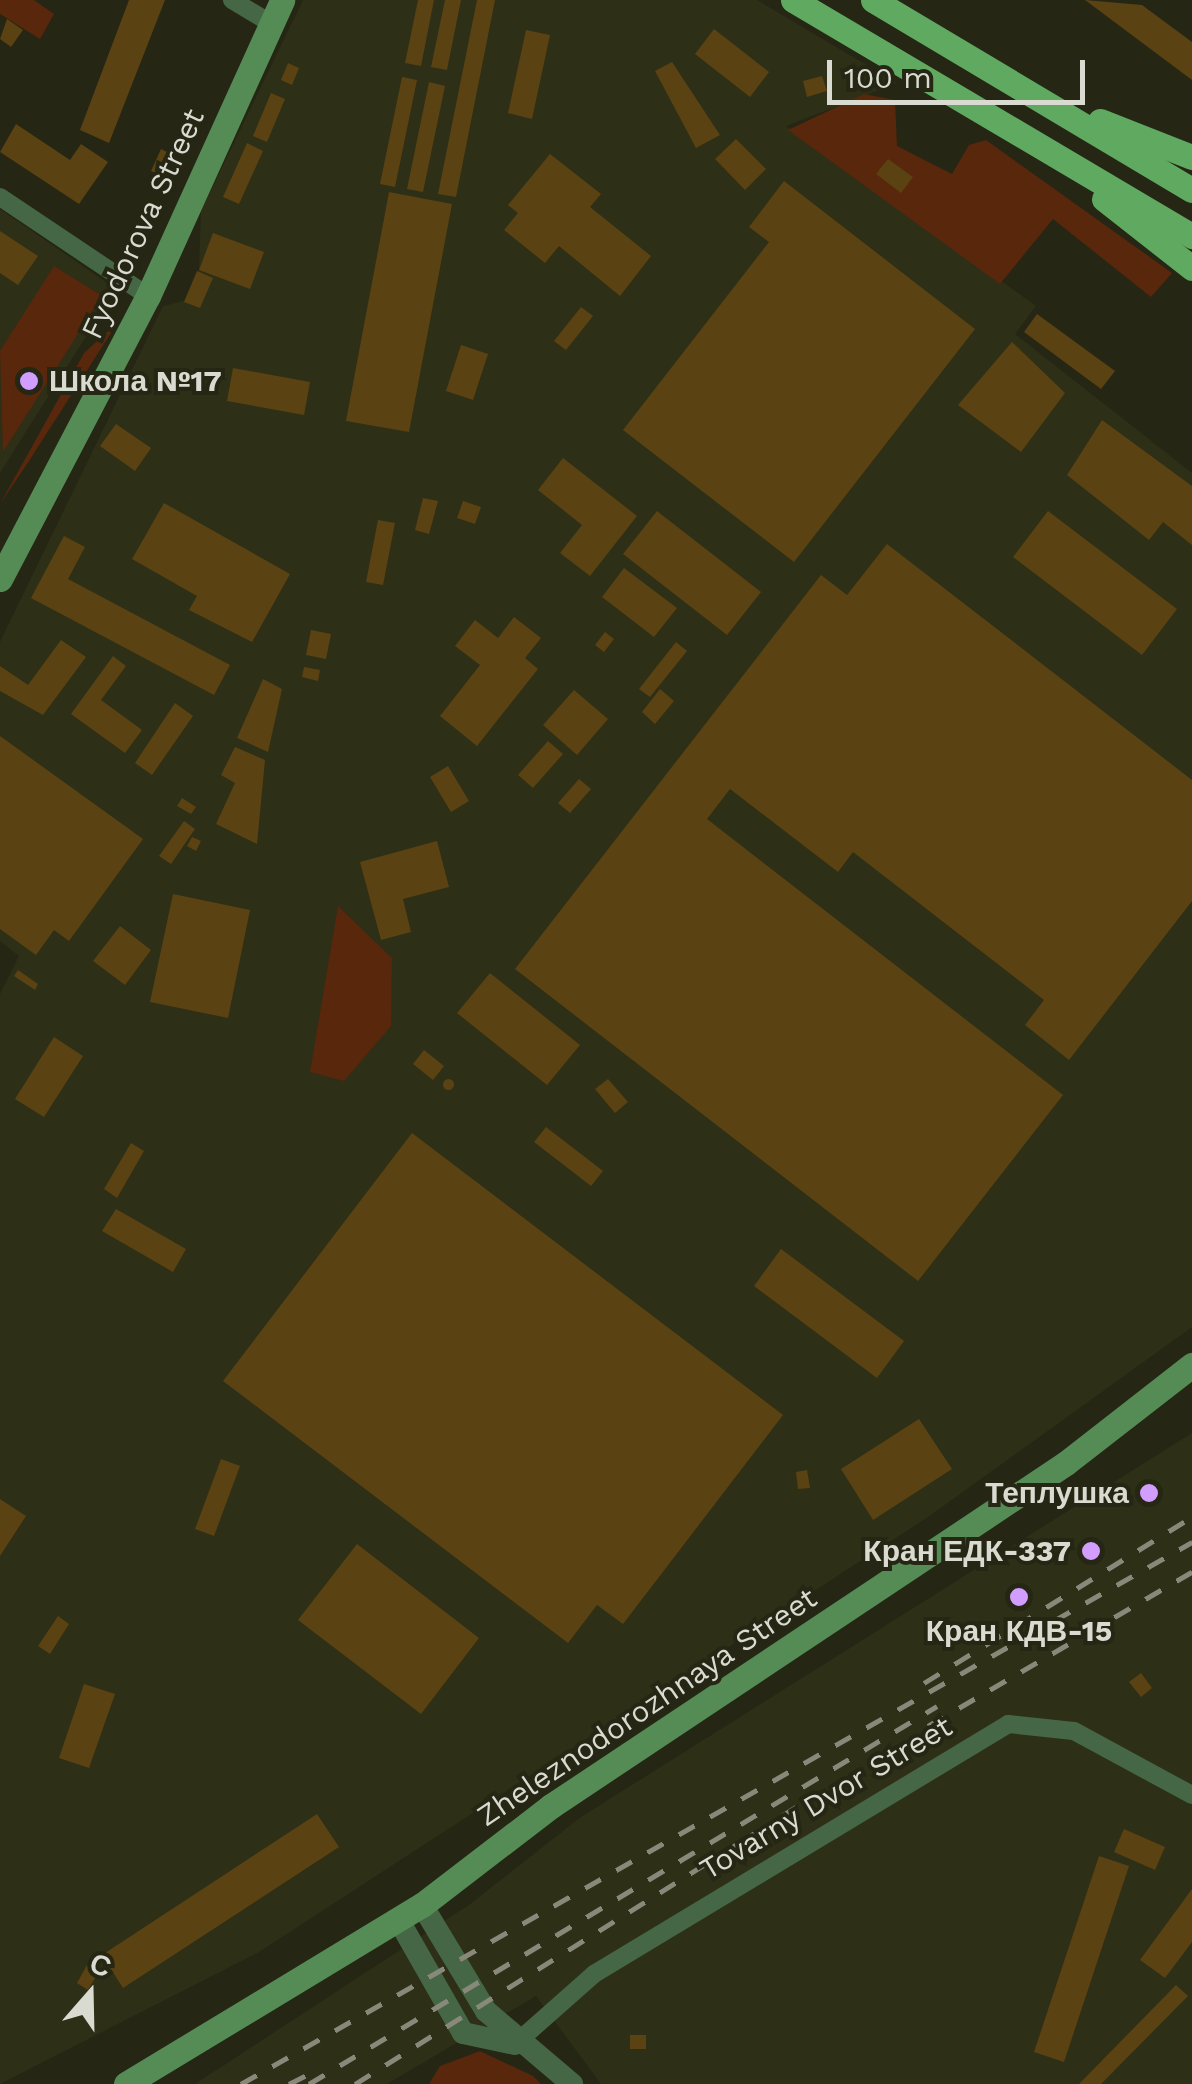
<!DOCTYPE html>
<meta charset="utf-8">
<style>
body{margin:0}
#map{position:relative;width:1192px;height:2084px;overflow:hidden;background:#252614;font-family:"Work Sans",sans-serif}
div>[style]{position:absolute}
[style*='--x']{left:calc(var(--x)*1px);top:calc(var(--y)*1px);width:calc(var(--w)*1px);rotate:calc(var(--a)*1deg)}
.built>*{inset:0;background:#2e2f17}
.green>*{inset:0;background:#58270c}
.building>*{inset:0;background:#5b4212}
.round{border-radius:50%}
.minor>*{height:18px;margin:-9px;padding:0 9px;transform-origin:9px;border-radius:9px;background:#456745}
.tertiary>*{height:22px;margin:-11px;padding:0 11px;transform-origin:11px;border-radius:11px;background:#456745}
.secondary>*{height:25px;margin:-12.5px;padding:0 12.5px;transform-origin:12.5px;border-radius:12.5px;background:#558c55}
.primary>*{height:25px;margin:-12.5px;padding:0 12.5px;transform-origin:12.5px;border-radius:12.5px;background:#60a961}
.rail>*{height:5px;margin-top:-2.5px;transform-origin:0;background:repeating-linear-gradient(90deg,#88897b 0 18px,transparent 0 36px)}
.dots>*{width:28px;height:28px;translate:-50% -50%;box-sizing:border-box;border:5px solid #252614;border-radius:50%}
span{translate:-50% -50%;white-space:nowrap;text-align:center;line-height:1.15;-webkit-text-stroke:8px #252614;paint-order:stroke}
.street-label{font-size:30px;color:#dadbd0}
.poi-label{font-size:30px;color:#dadbd0;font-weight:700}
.left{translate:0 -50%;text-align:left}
.right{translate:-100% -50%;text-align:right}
.north{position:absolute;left:40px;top:1944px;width:100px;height:100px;-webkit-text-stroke:8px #252614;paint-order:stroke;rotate:20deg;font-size:28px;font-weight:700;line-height:40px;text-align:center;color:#dadbd0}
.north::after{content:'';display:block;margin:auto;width:35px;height:45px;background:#dadbd0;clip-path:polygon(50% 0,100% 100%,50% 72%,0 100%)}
.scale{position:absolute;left:827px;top:60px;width:258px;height:45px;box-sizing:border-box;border:5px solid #dadbd0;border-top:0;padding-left:12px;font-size:30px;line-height:35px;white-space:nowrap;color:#dadbd0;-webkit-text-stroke:8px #252614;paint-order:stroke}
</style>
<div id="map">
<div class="built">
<i style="clip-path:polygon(303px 0,757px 0,897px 83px,786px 126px,1036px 306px,1015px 334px,1192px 473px,1192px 1327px,928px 1517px,259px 1952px,0 2084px,0 994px,19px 956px,0 941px,0 642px,163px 306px,184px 301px,199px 269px,201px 211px)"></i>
<i style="clip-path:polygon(0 209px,116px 289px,0 473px)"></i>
<i style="clip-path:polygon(1192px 1433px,1192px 2084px,601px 2084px,536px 1996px,387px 2084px,195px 2084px,469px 1905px,581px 1817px)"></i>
</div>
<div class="green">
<i style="clip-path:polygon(0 0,34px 0,54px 14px,40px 39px,0 14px)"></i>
<i style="clip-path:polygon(864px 94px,895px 100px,897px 146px,952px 174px,969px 145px,986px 140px,1172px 273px,1151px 297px,1053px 219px,1000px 284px,788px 130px)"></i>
<i style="clip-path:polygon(54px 266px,102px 296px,3px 452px,0 351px)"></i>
<i style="clip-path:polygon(118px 322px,29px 461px,0 504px,84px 353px)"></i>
<i style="clip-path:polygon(338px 906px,392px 958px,391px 1026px,344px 1081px,310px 1072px)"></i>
<i style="clip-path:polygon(480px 2051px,533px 2076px,541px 2084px,429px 2084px,440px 2066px)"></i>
</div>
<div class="building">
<i style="clip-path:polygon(129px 0,165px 0,109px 143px,80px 130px)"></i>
<i style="clip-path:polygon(418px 0,434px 0,421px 66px,405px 63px)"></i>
<i style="clip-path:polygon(445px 0,461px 0,447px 70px,431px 67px)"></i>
<i style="clip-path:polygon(477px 0,495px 0,456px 197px,438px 194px)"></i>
<i style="clip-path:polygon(1085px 0,1142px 5px,1192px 42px,1192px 80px)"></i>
<i style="clip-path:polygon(7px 19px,23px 30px,11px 47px,0 39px)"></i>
<i style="clip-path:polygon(714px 29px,769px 72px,750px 97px,695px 54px)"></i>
<i style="clip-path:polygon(526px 30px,550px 35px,532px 119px,508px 113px)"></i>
<i style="clip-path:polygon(672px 62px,720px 135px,696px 148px,655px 71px)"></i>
<i style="clip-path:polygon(288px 63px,299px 68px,292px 85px,281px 80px)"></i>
<i style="clip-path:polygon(822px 76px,827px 91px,807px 97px,803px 81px)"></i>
<i style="clip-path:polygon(402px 77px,417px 80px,395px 187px,380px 184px)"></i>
<i style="clip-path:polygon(429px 82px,445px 86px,423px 192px,407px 189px)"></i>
<i style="clip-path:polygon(271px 93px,285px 99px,267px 142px,253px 136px)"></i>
<i style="clip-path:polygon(16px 124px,70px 160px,81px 144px,108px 162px,79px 204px,0 152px)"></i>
<i style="clip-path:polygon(736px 139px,766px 169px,745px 190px,715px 159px)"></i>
<i style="clip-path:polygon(247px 143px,263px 151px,239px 204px,223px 197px)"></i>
<i style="clip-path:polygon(161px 149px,169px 153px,159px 175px,151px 171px)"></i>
<i style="clip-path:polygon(550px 154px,601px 194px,590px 207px,651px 256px,620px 296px,559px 246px,545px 263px,504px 230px,518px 213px,508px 205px)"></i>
<i style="clip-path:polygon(888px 159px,913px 177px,901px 193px,876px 174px)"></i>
<i style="clip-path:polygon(784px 181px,975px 329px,794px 562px,623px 430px,769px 242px,749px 227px)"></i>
<i style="clip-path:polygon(389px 192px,452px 204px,409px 432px,346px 421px)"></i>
<i style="clip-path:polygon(0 231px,38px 256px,18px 285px,0 273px)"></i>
<i style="clip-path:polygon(213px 233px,264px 252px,250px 289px,199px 270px)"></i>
<i style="clip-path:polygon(197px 271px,213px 278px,200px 308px,184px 302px)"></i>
<i style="clip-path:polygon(581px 307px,593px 316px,566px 350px,554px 341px)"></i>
<i style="clip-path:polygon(1037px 314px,1115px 371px,1101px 389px,1024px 332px)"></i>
<i style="clip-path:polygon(1012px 342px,1065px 393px,1021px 452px,958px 405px)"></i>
<i style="clip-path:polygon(461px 345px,488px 354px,473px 400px,446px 391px)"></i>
<i style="clip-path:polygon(233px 368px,310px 382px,304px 415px,227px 401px)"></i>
<i style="clip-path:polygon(1102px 420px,1192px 486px,1192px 545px,1163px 522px,1149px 540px,1067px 475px)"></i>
<i style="clip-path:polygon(116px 424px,151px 448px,135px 471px,100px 446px)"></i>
<i style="clip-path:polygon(563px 458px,637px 516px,590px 576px,560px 553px,582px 525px,538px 490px)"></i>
<i style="clip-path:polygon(423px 498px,438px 501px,429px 534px,415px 530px)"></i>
<i style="clip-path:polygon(463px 501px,481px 507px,475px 524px,457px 518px)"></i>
<i style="clip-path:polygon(164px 503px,290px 574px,252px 642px,189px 610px,197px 596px,132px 559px)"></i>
<i style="clip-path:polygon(657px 511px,761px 592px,727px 635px,623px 554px)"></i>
<i style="clip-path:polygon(1048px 511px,1177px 609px,1142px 655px,1013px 557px)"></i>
<i style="clip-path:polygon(378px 520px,395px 523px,383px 585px,366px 582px)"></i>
<i style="clip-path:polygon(64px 536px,85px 547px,68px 579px,230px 665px,214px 695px,31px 598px)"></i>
<i style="clip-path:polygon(887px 544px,1192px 780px,1192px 901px,1069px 1060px,1025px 1025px,1044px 1000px,853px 852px,838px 872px,730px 789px,707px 819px,1063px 1095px,918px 1281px,515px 969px,821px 575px,847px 595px)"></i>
<i style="clip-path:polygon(624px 568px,677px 608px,654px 637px,602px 597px)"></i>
<i style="clip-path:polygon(514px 617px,541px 638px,525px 658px,538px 669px,477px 746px,440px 716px,480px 665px,455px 646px,475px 620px,498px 638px)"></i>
<i style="clip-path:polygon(311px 630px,331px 634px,326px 659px,306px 655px)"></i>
<i style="clip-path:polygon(605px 632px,614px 639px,604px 652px,595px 645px)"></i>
<i style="clip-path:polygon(61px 640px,86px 657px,43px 715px,0 691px,0 666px,28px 685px)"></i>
<i style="clip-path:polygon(676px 642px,687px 651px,650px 697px,639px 689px)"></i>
<i style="clip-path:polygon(113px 656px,126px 666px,101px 700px,142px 730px,125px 753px,71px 714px)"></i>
<i style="clip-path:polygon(304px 667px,320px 670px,318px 681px,302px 677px)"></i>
<i style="clip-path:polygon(263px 679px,282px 689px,268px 752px,237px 738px)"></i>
<i style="clip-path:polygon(660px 689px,674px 701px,655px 724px,642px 712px)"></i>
<i style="clip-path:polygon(574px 690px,608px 719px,577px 755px,543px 725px)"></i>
<i style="clip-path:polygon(175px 703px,193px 716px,152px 775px,135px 763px)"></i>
<i style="clip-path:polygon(0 736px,143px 839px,69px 941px,54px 930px,36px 955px,0 929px)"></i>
<i style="clip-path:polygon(548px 741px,563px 754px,533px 788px,518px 775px)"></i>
<i style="clip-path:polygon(235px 747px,265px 760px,257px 844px,216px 824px,235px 783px,221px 775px)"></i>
<i style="clip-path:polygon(448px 766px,469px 801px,451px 812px,430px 777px)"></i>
<i style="clip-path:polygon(579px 779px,591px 789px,570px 813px,558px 803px)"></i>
<i style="clip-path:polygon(182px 798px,196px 807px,191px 814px,177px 806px)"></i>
<i style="clip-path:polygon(184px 821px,195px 829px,171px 864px,159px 856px)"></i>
<i style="clip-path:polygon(192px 837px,201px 841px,196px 851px,187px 846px)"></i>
<i style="clip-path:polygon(437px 841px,449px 887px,403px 899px,411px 932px,381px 940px,360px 862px)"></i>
<i style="clip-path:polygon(173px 894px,250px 910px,228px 1018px,150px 1002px)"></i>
<i style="clip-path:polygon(120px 926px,151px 950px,125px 985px,93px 961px)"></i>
<i style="clip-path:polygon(18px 970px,38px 984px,35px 990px,14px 976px)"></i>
<i style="clip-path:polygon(490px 973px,580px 1045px,547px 1085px,457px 1013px)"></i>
<i style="clip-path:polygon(54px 1037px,83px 1056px,44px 1117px,15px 1099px)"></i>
<i style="clip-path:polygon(424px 1050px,444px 1066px,433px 1080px,413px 1064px)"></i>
<i class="round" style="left:442.5px;top:1078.5px;width:11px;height:11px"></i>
<i style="clip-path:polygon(608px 1079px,628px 1102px,615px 1113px,595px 1089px)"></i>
<i style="clip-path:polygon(546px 1127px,603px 1171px,591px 1186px,534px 1142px)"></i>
<i style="clip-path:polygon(412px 1133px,783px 1415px,623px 1624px,597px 1605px,568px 1643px,223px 1381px)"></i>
<i style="clip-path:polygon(131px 1143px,144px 1151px,117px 1198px,104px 1189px)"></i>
<i style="clip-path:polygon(116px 1209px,186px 1249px,173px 1272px,102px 1231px)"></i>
<i style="clip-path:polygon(781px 1249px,904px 1341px,877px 1378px,754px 1286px)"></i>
<i style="clip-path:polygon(919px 1419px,952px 1469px,873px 1520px,841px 1469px)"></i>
<i style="clip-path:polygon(221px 1459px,240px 1466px,214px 1536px,195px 1529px)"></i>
<i style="clip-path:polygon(807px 1470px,810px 1488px,798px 1489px,796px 1472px)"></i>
<i style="clip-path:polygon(0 1499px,26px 1516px,0 1556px)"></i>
<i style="clip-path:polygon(357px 1544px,479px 1638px,421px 1714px,298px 1620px)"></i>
<i style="clip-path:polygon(58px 1616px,69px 1624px,50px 1654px,38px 1646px)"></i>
<i style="clip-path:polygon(1141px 1673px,1152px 1688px,1141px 1697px,1129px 1682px)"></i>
<i style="clip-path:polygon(84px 1684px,115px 1694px,89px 1768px,59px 1758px)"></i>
<i style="clip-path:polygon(317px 1814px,339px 1847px,123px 1988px,102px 1955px)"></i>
<i style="clip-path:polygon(1124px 1829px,1165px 1847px,1155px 1870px,1114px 1852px)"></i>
<i style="clip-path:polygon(1099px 1856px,1129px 1866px,1064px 2062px,1034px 2052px)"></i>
<i style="clip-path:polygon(1192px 1889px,1192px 1942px,1165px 1978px,1140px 1960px)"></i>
<i style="clip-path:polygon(87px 1965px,99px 1971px,88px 1990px,77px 1983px)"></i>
<i style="clip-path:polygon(1176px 1985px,1188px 1996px,1101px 2084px,1079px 2084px)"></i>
<i style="clip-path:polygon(630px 2035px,646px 2035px,646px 2049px,630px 2049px)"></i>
</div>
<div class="minor">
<i style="--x:232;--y:0;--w:47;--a:31"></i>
<i style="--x:0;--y:197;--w:178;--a:33.8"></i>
<i style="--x:515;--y:2044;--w:106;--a:-41.5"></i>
<i style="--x:594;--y:1974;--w:484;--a:-31.1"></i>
<i style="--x:1008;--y:1724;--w:66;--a:6.1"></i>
<i style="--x:1074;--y:1731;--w:134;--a:28.5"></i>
</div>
<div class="tertiary">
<i style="--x:422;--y:1905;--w:124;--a:58.9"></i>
<i style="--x:486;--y:2011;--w:113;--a:40.3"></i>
<i style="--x:398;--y:1919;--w:131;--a:60.3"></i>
<i style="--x:463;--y:2033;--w:53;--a:11.9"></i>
</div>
<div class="secondary">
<i style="--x:0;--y:579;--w:319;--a:-62.4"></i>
<i style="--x:148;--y:296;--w:325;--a:-65.6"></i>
<i style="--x:126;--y:2084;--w:346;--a:-31.2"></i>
<i style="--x:422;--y:1905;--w:163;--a:-37.5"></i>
<i style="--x:551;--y:1806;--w:619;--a:-33.66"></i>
<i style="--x:1066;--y:1463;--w:160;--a:-37.9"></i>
</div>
<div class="primary">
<i style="--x:793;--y:0;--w:464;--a:30.6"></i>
<i style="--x:873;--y:0;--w:371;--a:30.8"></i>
<i style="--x:1100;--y:121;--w:99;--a:21.4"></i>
<i style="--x:1104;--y:199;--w:112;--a:38.1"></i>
</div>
<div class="rail">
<i style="--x:924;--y:1683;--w:315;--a:-31.8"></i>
<i style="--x:928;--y:1726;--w:306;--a:-30.3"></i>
<i style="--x:241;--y:2084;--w:1095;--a:-29.68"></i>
<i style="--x:289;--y:2084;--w:35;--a:-27"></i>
<i style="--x:309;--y:2084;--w:733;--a:-31.04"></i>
<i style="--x:355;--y:2084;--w:521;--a:-32.13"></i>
</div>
<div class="dots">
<i style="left:29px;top:381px;background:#d19dfe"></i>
<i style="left:1149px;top:1493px;background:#d19dfe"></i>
<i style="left:1091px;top:1551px;background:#d19dfe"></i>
<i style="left:1019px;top:1597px;background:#d19dfe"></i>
</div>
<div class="street-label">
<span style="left:143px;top:224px;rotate:-65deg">Fyodorova Street</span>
<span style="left:647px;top:1707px;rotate:-34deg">Zheleznodorozhnaya Street</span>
<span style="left:826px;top:1798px;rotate:-31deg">Tovarny Dvor Street</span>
</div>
<div class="poi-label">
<span class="left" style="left:49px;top:381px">Школа №17</span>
<span class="right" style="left:1129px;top:1493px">Теплушка</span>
<span class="right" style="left:1071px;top:1551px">Кран ЕДК-337</span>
<span style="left:1019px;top:1631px">Кран КДВ-15</span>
</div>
<div class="north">С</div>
<div class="scale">100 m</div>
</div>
